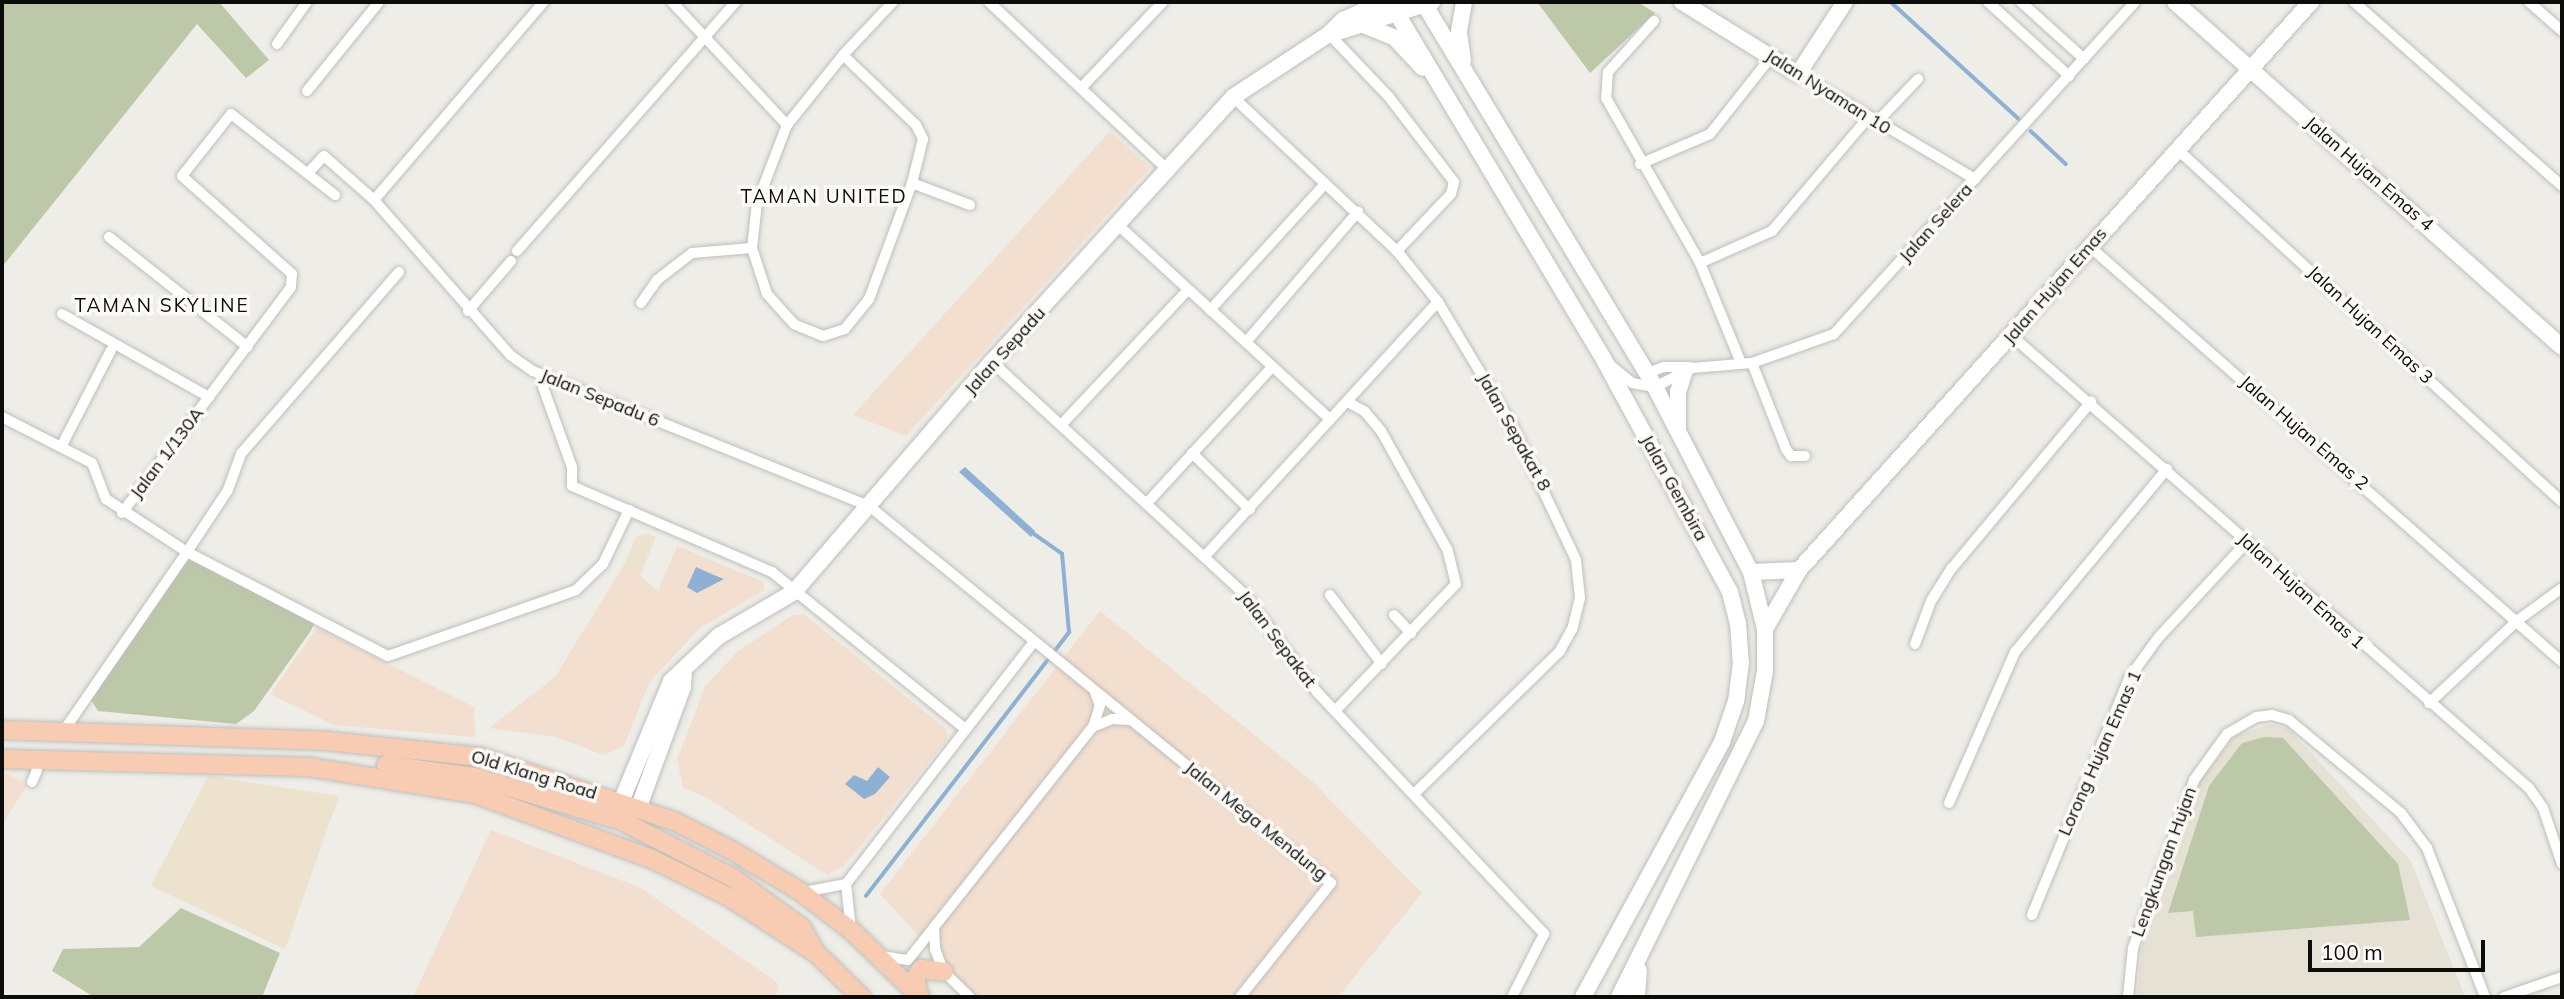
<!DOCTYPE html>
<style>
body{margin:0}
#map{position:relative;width:2564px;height:999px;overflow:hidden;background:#eeede8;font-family:Mulish,sans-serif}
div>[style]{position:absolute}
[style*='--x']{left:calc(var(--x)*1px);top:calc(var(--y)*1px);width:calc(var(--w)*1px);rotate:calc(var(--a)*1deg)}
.commercial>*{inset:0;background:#f3dfd0}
.industrial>*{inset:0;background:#ece2cd}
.built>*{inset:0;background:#e5e1d5}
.green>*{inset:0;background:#bcc8a8}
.water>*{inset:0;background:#8eb0d3}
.stream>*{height:3.5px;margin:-1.75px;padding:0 1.75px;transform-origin:1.75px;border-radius:1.75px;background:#8eb0d3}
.roads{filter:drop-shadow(0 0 2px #c0beba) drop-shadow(0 0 2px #c0beba)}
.street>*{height:10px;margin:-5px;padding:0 5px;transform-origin:5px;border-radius:5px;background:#fff}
.secondary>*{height:16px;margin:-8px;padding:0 8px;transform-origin:8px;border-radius:8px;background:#fff}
.primary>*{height:18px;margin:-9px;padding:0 9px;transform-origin:9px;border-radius:9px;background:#f7ccb3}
span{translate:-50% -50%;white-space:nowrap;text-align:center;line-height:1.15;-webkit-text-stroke:7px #fcfaf6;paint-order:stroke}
.street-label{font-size:18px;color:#0c0c0b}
.neighbourhood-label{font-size:19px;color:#0c0c0b;letter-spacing:2px}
.frame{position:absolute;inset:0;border:4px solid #0c0c0b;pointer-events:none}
.scale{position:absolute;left:2308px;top:940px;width:177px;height:32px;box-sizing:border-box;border:4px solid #0c0c0b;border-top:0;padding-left:9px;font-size:21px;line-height:24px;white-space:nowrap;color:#0c0c0b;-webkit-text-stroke:5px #fcfaf6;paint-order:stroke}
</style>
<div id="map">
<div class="commercial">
<i style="clip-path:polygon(1110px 131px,1150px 168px,906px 436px,853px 415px)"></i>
<i style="clip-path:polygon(677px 546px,764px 582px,764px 590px,700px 628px,649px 683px,624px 746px,603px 755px,556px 737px,489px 728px,555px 677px,625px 563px,658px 591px)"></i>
<i style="clip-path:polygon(1100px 611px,1313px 782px,1422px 893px,1338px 997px,975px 997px,880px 894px)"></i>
<i style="clip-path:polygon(804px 614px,946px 729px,947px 740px,844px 866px,827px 875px,706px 797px,683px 788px,677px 759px,706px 685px,738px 651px,793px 615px)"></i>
<i style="clip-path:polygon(317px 628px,474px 707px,475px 737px,334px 725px,270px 694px)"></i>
<i style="clip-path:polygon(2px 771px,27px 785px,2px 825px)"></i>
<i style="clip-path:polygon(491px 830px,641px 888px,778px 983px,778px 992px,773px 997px,413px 997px)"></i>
</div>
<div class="industrial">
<i style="clip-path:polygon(647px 533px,656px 537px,640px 575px,625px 563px,636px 537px)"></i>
<i style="clip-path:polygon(208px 776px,339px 796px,285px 949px,151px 886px)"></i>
</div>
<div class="built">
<i style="clip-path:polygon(2270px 724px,2288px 728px,2411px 861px,2465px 997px,2137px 997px,2141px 950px,2200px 781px,2235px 736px)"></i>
</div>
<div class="green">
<i style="clip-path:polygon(2px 2px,219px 2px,269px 60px,246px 78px,197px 24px,2px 267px)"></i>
<i style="clip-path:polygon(1537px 2px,1638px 2px,1655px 13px,1590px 73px)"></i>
<i style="clip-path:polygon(186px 558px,315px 622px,310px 632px,254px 711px,236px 724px,98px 711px,91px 700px)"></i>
<i style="clip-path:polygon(2264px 737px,2283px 738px,2398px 864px,2410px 920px,2196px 937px,2193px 911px,2168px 913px,2209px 786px,2242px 743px)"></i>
<i style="clip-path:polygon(181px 908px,280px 953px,262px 997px,94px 997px,52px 971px,63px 949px,139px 947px)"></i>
</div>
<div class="water">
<i style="clip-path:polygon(965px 467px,1035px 531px,1031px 537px,959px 472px)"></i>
<i style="clip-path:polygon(696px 567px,714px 575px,724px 579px,697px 593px,687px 587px)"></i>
<i style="clip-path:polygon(878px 767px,890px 777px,875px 794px,864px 799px,845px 784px,854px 775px,867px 781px)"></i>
</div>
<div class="stream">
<i style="--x:1891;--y:2;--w:173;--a:42.4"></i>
<i style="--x:2031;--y:131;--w:48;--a:43.3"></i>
<i style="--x:866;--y:896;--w:333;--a:-52.4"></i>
<i style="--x:1069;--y:632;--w:78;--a:-95.1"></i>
<i style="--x:1062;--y:554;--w:39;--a:-145"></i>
</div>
<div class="roads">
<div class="street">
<i style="--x:672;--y:2;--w:168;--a:46.9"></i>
<i style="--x:989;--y:2;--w:243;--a:43.2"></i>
<i style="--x:1988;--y:2;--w:110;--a:42.4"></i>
<i style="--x:2021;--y:2;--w:85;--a:42.1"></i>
<i style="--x:2354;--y:2;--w:278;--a:41.5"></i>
<i style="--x:2529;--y:2;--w:44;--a:41.3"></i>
<i style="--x:1654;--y:21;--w:69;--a:132"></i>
<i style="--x:1608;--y:72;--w:26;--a:94"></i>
<i style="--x:1606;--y:98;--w:190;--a:60.3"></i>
<i style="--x:1700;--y:263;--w:108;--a:67.7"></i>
<i style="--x:1329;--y:34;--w:87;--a:46.4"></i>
<i style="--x:1389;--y:97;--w:107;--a:52.6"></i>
<i style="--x:1454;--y:182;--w:12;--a:104"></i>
<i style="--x:1451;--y:194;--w:79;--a:133.5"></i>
<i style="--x:277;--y:44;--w:52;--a:-54.5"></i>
<i style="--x:843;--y:55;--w:101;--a:43.8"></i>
<i style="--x:916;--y:125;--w:16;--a:63"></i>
<i style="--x:923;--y:139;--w:45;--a:104"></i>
<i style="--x:912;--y:183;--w:124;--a:110.3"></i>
<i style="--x:869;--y:299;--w:38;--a:129"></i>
<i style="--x:845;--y:329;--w:23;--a:162"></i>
<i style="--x:823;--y:336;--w:31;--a:-158"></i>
<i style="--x:794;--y:324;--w:40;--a:-132"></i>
<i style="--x:767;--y:294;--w:48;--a:-108.1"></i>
<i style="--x:752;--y:248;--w:45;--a:-83.7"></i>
<i style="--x:757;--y:203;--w:84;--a:-69"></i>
<i style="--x:787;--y:125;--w:90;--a:-51.3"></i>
<i style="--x:843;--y:55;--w:73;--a:-46.7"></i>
<i style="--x:1798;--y:74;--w:206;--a:30.7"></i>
<i style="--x:1082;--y:87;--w:117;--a:-46.4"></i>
<i style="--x:307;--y:91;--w:114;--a:-51"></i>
<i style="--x:1233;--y:97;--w:225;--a:43.2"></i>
<i style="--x:1397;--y:251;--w:65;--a:51.2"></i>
<i style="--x:1438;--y:302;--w:144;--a:59"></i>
<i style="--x:1512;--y:425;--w:149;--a:64.6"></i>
<i style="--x:1576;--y:560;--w:38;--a:84"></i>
<i style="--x:1580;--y:598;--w:32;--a:104"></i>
<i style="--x:1572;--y:629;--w:26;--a:119"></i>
<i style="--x:1559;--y:652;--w:202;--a:135.6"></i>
<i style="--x:1876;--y:123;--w:61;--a:-46.3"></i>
<i style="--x:2177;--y:149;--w:522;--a:42.52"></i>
<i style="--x:1640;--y:164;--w:76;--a:-23.2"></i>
<i style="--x:1710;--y:134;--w:98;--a:-51.6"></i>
<i style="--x:308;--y:173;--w:23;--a:-47"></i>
<i style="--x:324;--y:156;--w:67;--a:41.3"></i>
<i style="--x:374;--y:200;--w:206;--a:48.7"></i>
<i style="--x:510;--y:355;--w:28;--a:35"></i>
<i style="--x:533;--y:371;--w:362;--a:21.9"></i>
<i style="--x:869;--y:506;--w:596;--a:39.22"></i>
<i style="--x:1331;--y:883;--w:146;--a:128.6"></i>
<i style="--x:912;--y:183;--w:62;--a:20.8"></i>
<i style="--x:374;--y:200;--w:261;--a:-49.4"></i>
<i style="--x:1117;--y:224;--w:289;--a:42.5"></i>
<i style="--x:109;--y:237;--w:177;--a:38.4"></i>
<i style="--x:2089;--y:246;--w:630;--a:41.33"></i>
<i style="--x:517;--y:251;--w:332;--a:-48.7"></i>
<i style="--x:1700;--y:263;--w:79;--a:-24"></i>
<i style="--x:1772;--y:231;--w:148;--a:-49.7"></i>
<i style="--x:399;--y:272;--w:241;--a:131"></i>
<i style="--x:241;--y:454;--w:38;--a:110"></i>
<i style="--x:228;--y:490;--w:74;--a:123.5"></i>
<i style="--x:187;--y:552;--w:226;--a:27.4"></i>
<i style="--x:388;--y:656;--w:199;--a:-19.3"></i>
<i style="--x:576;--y:590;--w:37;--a:-44"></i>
<i style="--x:603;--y:564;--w:60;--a:-64.3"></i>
<i style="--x:641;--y:303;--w:28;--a:-55"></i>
<i style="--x:657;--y:280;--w:44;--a:-37.6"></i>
<i style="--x:692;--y:253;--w:60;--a:-4.8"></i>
<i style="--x:1210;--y:310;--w:171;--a:-47.6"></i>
<i style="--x:468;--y:311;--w:66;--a:-49.3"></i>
<i style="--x:62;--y:314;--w:169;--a:29.5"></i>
<i style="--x:2012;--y:336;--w:687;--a:41.16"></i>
<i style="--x:2529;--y:788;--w:24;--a:55"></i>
<i style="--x:2543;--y:808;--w:59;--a:71.3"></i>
<i style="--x:1246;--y:342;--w:172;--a:-49.3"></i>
<i style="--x:992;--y:362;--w:344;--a:42.6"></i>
<i style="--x:1245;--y:595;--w:121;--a:53.4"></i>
<i style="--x:1317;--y:692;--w:332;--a:46.8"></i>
<i style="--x:1544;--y:934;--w:71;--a:116.9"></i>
<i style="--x:1752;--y:363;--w:92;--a:68.4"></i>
<i style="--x:1786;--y:449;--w:9;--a:54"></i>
<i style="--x:1791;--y:456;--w:14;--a:0"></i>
<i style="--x:1610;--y:365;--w:28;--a:39"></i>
<i style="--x:1632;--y:383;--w:23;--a:10"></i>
<i style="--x:1655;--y:387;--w:42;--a:-27.2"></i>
<i style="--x:1692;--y:368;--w:60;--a:-4.8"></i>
<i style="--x:1752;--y:363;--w:87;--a:-19.5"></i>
<i style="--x:1834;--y:334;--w:448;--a:-47.8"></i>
<i style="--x:1648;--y:373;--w:17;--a:-21"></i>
<i style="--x:1664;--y:367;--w:26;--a:0"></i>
<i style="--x:548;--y:378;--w:10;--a:119"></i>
<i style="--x:543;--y:387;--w:85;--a:70.1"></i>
<i style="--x:572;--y:467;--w:19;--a:90"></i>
<i style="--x:572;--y:486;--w:218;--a:23.3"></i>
<i style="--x:772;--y:572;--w:249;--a:39.1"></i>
<i style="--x:2;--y:417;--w:101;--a:27.1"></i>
<i style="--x:92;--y:463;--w:39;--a:69"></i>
<i style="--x:106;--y:499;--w:97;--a:33.2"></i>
<i style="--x:187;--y:552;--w:219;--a:124.6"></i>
<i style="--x:1062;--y:424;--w:184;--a:-46.8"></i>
<i style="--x:61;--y:447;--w:109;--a:-62.7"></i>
<i style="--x:1192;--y:453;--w:81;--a:44.5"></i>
<i style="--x:1147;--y:503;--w:185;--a:-47.4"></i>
<i style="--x:122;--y:513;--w:282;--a:-53.2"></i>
<i style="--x:291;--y:287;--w:13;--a:-86"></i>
<i style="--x:292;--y:274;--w:147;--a:-138.3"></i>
<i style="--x:182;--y:176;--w:79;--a:-51.7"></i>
<i style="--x:231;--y:114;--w:132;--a:37.9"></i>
<i style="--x:1205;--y:556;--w:345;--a:-47.5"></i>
<i style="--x:1330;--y:595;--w:86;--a:53"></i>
<i style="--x:1394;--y:615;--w:25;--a:47"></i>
<i style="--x:1915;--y:644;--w:46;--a:-69.6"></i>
<i style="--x:1931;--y:601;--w:39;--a:-58"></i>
<i style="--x:1952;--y:568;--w:217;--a:-50.1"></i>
<i style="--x:2429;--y:703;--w:122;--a:-43"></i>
<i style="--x:2518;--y:620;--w:54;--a:-36"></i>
<i style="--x:1335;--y:711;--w:175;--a:-46.4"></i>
<i style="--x:1456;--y:584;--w:36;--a:-104"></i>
<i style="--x:1447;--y:549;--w:135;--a:-119.2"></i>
<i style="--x:1381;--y:431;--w:26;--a:-130"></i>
<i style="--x:1364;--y:411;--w:18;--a:-151"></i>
<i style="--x:1093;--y:727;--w:21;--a:-23"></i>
<i style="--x:1112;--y:719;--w:18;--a:3"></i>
<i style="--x:32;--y:782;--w:13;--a:-67"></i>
<i style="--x:37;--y:770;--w:10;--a:-107"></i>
<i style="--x:1949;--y:803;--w:165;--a:-66.4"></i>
<i style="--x:2015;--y:652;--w:238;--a:-50.3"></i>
<i style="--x:846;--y:884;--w:46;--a:83.8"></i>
<i style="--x:804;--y:892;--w:43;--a:-10.8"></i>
<i style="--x:846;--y:884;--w:306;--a:-52.2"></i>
<i style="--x:2032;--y:915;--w:256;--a:-67.7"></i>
<i style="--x:2129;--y:678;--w:49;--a:-54.1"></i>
<i style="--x:2158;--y:638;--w:129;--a:-47.2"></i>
<i style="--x:934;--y:928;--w:21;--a:87"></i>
<i style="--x:935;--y:949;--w:25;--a:69"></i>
<i style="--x:944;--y:972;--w:36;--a:44"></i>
<i style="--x:882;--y:956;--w:26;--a:9"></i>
<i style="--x:908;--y:960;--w:298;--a:-51.6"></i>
<i style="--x:1093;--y:727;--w:22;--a:-72"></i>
<i style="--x:1100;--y:706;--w:15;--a:-110"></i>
<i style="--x:2128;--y:997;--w:49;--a:-84.2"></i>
<i style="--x:2133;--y:948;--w:179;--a:-70"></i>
<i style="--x:2194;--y:780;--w:57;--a:-54.3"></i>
<i style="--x:2227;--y:734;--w:34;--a:-30"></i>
<i style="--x:2256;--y:717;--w:16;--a:-7"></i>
<i style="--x:2272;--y:715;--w:18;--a:16"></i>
<i style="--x:2289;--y:720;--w:146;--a:39.7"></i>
<i style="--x:2401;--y:813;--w:44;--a:53.4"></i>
<i style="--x:2427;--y:848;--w:160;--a:68.7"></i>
<i style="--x:2504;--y:997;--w:61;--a:-19"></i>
</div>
<div class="secondary">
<i style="--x:1390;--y:2;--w:417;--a:59.1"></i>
<i style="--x:1604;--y:360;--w:264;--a:61.5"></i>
<i style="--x:1730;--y:592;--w:32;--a:76"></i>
<i style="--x:1738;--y:623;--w:39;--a:86"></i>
<i style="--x:1741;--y:662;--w:39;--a:97"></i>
<i style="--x:1736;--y:701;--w:43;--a:108.9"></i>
<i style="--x:1722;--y:742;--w:290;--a:118.6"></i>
<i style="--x:1423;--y:2;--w:449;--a:58.9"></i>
<i style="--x:1655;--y:387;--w:208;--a:62.6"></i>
<i style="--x:1751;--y:572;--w:59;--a:76.2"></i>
<i style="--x:1765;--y:629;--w:42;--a:90"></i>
<i style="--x:1765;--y:671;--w:51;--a:100.2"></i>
<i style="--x:1756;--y:721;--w:308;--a:116.4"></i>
<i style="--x:1682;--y:2;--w:137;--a:31.8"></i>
<i style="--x:1798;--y:74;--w:86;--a:-56.9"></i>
<i style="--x:2175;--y:2;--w:518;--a:41.72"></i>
<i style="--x:1361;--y:24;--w:35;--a:22"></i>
<i style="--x:1394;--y:37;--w:42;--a:46.9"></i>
<i style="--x:1338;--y:32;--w:99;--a:-17.7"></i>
<i style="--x:1463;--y:61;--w:30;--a:-98"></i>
<i style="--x:1459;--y:31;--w:29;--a:-80"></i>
<i style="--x:1678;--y:427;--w:35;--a:-90"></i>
<i style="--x:1678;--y:392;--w:22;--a:-72"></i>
<i style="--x:1751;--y:572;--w:48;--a:-2.4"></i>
<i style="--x:1765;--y:629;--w:68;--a:-60"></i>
<i style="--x:1799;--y:570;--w:765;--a:-47.97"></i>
<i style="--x:621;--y:802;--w:131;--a:-67.5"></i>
<i style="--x:671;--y:681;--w:66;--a:-43.2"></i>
<i style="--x:719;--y:636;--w:87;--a:-30.4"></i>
<i style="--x:794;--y:592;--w:303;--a:-49.3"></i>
<i style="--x:992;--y:362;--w:358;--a:-47.7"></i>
<i style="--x:1233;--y:97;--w:115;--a:-33.3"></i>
<i style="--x:1329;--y:34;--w:20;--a:-45"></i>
<i style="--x:1343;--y:20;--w:44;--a:-24.2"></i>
<i style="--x:638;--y:809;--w:130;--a:-69.8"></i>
<i style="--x:683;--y:687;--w:17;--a:-87"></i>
<i style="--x:1637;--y:997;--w:27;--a:-86"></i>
</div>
<div class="primary">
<i style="--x:2;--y:730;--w:325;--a:1.9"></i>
<i style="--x:327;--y:741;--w:155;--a:5.9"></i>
<i style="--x:481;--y:757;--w:206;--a:18.4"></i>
<i style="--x:676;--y:822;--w:64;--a:27"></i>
<i style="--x:733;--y:851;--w:79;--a:31.1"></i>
<i style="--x:801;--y:892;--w:64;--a:37.4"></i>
<i style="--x:852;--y:931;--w:95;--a:44.1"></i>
<i style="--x:2;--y:759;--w:307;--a:1.5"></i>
<i style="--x:309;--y:767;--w:168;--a:9.2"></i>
<i style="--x:475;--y:794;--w:191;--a:20.2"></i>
<i style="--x:654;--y:860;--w:84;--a:26.3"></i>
<i style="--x:729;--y:897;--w:105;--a:32.9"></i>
<i style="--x:817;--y:954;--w:62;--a:44.3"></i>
<i style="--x:386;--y:765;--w:90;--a:7.7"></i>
<i style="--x:475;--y:777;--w:153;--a:16.7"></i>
<i style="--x:622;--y:821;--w:127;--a:27.2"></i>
<i style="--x:735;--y:879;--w:83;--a:36.2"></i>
<i style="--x:802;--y:928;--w:26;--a:61"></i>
<i style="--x:919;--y:995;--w:16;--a:-104"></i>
<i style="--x:915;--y:979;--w:12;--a:-59"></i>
<i style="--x:921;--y:969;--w:23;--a:7"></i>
</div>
</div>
<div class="street-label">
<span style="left:1828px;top:92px;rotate:32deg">Jalan Nyaman 10</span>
<span style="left:2369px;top:174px;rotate:41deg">Jalan Hujan Emas 4</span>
<span style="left:1936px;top:223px;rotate:-48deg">Jalan Selera</span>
<span style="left:2055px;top:286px;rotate:-49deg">Jalan Hujan Emas</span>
<span style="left:2370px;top:325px;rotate:43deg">Jalan Hujan Emas 3</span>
<span style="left:1005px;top:351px;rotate:-48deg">Jalan Sepadu</span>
<span style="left:600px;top:398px;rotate:22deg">Jalan Sepadu 6</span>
<span style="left:1514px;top:432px;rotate:61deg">Jalan Sepakat 8</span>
<span style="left:2304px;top:433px;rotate:41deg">Jalan Hujan Emas 2</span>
<span style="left:167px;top:453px;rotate:-53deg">Jalan 1/130A</span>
<span style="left:1674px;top:488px;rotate:61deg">Jalan Gembira</span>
<span style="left:2301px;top:591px;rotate:42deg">Jalan Hujan Emas 1</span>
<span style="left:1277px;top:639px;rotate:53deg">Jalan Sepakat</span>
<span style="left:2100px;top:753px;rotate:-66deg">Lorong Hujan Emas 1</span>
<span style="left:534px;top:775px;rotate:17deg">Old Klang Road</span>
<span style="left:1256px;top:821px;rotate:39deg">Jalan Mega Mendung</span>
<span style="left:2164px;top:862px;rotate:-70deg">Lengkungan Hujan</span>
</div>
<div class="neighbourhood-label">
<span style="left:824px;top:197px">TAMAN UNITED</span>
<span style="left:162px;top:306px">TAMAN SKYLINE</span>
</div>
<div class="frame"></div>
<div class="scale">100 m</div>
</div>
